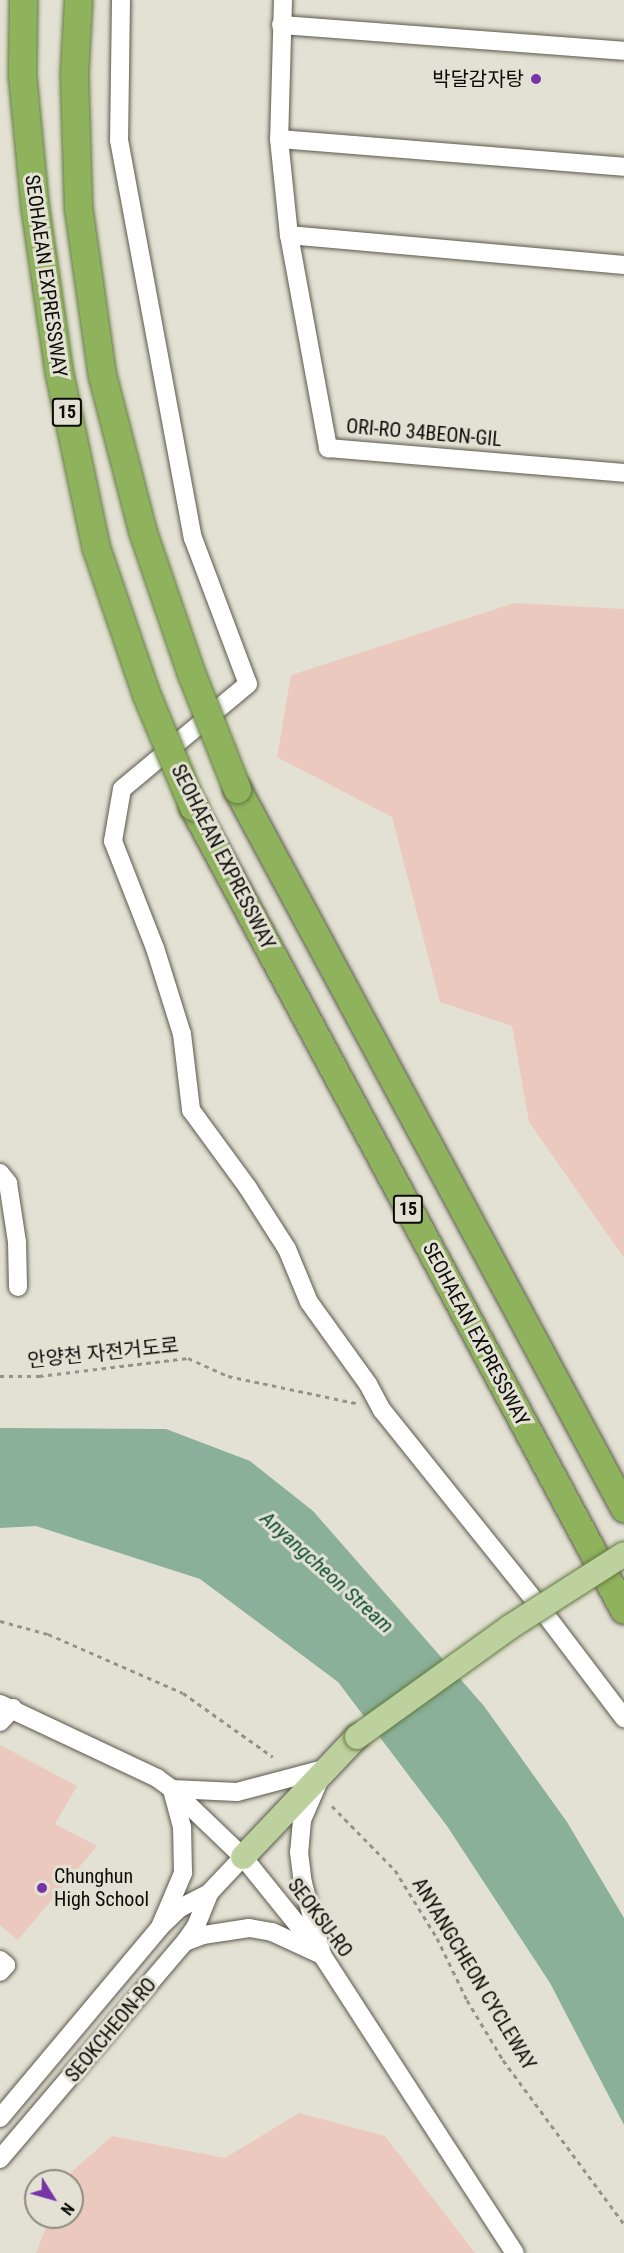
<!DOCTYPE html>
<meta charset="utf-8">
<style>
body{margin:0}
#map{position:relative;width:624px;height:2253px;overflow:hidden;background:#e3e1d3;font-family:"Roboto Condensed","Noto Sans KR",sans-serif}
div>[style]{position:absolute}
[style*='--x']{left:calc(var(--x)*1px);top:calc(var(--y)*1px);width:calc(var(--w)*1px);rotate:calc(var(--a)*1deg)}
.green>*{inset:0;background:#ecc9be}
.water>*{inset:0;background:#8ab099}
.path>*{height:3px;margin-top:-1.5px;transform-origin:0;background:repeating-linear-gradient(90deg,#959389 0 4.5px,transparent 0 9px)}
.roads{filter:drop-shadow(0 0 2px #5b594d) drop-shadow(0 0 2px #5b594d)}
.minor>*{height:18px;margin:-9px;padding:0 9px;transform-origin:9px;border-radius:9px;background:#fff}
.major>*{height:24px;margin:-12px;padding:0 12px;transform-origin:12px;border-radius:12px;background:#bcd19e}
.highway>*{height:27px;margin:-13.5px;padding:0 13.5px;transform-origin:13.5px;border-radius:13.5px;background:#8fb35d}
.bridges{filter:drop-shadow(0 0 2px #61783f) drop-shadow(0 0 2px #61783f)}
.major-bridge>*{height:24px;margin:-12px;padding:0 12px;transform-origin:12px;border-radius:12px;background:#bcd19e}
.highway-bridge>*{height:27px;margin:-13.5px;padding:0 13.5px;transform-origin:13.5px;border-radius:13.5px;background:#8fb35d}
.dots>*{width:16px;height:16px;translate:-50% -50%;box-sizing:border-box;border:3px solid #e3e1d3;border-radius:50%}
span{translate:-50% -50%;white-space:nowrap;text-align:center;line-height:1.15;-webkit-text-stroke:6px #e3e1d3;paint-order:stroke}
.shield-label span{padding:2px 4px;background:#e3e1d3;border:2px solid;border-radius:4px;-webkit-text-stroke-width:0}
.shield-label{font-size:18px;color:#0c0b07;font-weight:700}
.poi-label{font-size:20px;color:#0c0b07}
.right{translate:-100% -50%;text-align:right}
.left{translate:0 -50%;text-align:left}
.street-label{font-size:20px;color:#0c0b07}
.water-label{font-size:21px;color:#0a4e30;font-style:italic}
.north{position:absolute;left:24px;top:2169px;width:60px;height:60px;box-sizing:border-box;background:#e3e1d3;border:2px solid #8d8b81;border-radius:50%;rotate:127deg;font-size:16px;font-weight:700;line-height:24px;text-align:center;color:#0c0b07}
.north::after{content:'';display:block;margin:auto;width:21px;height:27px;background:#7833a7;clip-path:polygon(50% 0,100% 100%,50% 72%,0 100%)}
</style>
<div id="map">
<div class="green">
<i style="clip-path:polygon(515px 603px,624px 609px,624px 1258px,529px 1122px,512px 1026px,440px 1002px,392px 817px,277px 757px,291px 675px)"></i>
<i style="clip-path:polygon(0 1745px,77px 1786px,55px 1824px,97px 1846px,18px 1940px,0 1925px)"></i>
<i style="clip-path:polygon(299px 2113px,385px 2136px,475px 2253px,36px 2253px,50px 2217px,72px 2217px,72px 2181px,65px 2181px,67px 2176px,112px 2136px,225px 2158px)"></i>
</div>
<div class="water">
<i style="clip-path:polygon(0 1428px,166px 1429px,250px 1461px,313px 1511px,484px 1706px,567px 1822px,624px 1918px,624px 2125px,550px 1983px,447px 1826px,338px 1682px,200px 1579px,36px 1526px,0 1528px)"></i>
</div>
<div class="path">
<i style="--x:0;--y:1376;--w:39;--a:0"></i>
<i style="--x:39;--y:1376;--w:150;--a:-6.9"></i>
<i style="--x:188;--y:1358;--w:44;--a:24.2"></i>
<i style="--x:228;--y:1376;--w:135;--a:12"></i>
<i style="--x:0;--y:1621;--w:50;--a:15.2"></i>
<i style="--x:48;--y:1634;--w:147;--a:23.6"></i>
<i style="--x:183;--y:1693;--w:110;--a:35.4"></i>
<i style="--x:332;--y:1806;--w:90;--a:45.5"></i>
<i style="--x:395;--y:1870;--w:80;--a:58.3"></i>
<i style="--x:437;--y:1938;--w:69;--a:64.2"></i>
<i style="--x:467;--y:2000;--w:70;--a:59"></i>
<i style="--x:503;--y:2060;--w:204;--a:53.6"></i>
</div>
<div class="roads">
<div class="minor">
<i style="--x:121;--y:0;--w:140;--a:90.8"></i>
<i style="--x:119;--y:140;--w:405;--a:79.5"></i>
<i style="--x:193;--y:538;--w:156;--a:69.4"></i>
<i style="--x:248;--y:684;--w:164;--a:140.2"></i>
<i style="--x:122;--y:789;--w:53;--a:99.8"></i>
<i style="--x:113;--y:841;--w:115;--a:68.6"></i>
<i style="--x:155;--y:948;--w:90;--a:72.6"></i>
<i style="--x:182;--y:1034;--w:77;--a:83.2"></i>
<i style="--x:191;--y:1110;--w:97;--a:53.8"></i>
<i style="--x:248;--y:1188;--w:72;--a:57.4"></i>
<i style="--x:287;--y:1249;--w:57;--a:67.5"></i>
<i style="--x:309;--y:1302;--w:101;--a:54.3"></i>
<i style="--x:368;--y:1384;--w:30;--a:62"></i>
<i style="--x:382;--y:1410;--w:246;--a:51.3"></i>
<i style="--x:536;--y:1602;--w:146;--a:52.8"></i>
<i style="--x:283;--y:0;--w:139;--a:91.6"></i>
<i style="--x:279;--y:139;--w:97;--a:84.1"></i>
<i style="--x:289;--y:235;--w:217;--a:79.6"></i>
<i style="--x:328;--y:448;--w:297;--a:4.8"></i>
<i style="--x:281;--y:25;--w:344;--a:4.3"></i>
<i style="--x:279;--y:139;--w:346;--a:4.6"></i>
<i style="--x:289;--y:235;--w:336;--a:5.1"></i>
<i style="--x:0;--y:1173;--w:13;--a:51"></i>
<i style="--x:8;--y:1183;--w:60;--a:81.3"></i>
<i style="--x:17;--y:1242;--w:45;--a:88.7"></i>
<i style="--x:0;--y:1704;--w:174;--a:25.2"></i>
<i style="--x:157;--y:1778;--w:19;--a:36"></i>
<i style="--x:172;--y:1789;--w:98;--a:43.8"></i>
<i style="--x:243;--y:1857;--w:126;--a:51.1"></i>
<i style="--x:322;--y:1955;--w:355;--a:57.1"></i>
<i style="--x:0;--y:1722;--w:19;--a:-47"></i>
<i style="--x:160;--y:1927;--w:59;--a:-66.9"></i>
<i style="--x:183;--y:1873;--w:46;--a:-91.2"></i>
<i style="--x:182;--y:1827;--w:39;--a:-105"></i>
<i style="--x:172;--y:1789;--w:65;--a:2.6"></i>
<i style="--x:237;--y:1792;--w:90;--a:-14.8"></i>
<i style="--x:324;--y:1769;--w:56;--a:113.3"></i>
<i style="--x:302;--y:1820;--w:32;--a:95"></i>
<i style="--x:299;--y:1852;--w:31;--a:83"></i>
<i style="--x:303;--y:1883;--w:74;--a:75.2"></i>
<i style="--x:322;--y:1955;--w:55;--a:-155.3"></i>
<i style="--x:272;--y:1932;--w:23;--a:-170"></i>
<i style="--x:249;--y:1928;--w:47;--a:171.3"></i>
<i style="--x:203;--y:1935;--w:19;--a:159"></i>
<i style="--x:0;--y:1960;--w:8;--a:40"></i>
<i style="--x:6;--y:1965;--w:9;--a:131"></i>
<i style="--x:0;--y:2118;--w:249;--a:-50"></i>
<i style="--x:160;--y:1927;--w:28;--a:-44"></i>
<i style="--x:180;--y:1908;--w:33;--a:-27"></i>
<i style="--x:209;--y:1893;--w:50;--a:-46.6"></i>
<i style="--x:0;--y:2159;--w:285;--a:-49.6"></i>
<i style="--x:185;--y:1942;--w:19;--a:-55"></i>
<i style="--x:196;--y:1926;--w:35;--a:-68"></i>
</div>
<div class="major">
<i style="--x:243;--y:1857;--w:166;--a:-46.5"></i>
</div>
<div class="highway">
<i style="--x:237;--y:789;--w:817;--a:61.71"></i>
<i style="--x:193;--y:807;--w:911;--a:61.78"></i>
</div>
</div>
<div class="bridges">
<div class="major-bridge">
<i style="--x:357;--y:1737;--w:188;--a:-35.7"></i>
<i style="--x:510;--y:1627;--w:135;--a:-32.6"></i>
</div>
<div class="highway-bridge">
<i style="--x:23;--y:0;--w:75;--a:90.8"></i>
<i style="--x:22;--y:75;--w:135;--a:84.5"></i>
<i style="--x:35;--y:209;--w:166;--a:81.7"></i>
<i style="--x:59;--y:373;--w:179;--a:78.1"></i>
<i style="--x:96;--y:548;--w:154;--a:71.1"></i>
<i style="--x:146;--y:694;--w:122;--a:67.4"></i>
<i style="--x:78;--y:0;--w:74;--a:93.1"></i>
<i style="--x:74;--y:74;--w:133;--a:88.3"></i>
<i style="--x:78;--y:207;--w:170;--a:81.9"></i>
<i style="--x:102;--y:375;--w:160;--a:75.5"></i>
<i style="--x:142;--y:530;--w:151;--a:71.1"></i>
<i style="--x:191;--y:673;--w:125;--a:68.4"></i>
</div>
</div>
<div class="dots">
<i style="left:536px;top:79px;background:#7833a7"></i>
<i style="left:42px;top:1888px;background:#7833a7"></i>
</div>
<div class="shield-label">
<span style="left:67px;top:412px">15</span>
<span style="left:408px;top:1209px">15</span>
</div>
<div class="poi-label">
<span class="right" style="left:524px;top:79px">박달감자탕</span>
<span class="left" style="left:54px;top:1888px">Chunghun<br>High School</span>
</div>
<div class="street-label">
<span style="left:46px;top:276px;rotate:82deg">SEOHAEAN EXPRESSWAY</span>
<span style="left:424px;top:433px;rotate:5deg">ORI-RO 34BEON-GIL</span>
<span style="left:223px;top:857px;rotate:63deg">SEOHAEAN EXPRESSWAY</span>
<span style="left:476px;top:1334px;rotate:62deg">SEOHAEAN EXPRESSWAY</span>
<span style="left:103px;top:1353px;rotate:-6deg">안양천 자전거도로</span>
<span style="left:320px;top:1918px;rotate:53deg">SEOKSU-RO</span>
<span style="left:474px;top:1974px;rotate:59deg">ANYANGCHEON CYCLEWAY</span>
<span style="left:111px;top:2030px;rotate:-50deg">SEOKCHEON-RO</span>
</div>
<div class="water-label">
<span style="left:327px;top:1572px;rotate:42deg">Anyangcheon Stream</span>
</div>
<div class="north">N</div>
</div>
